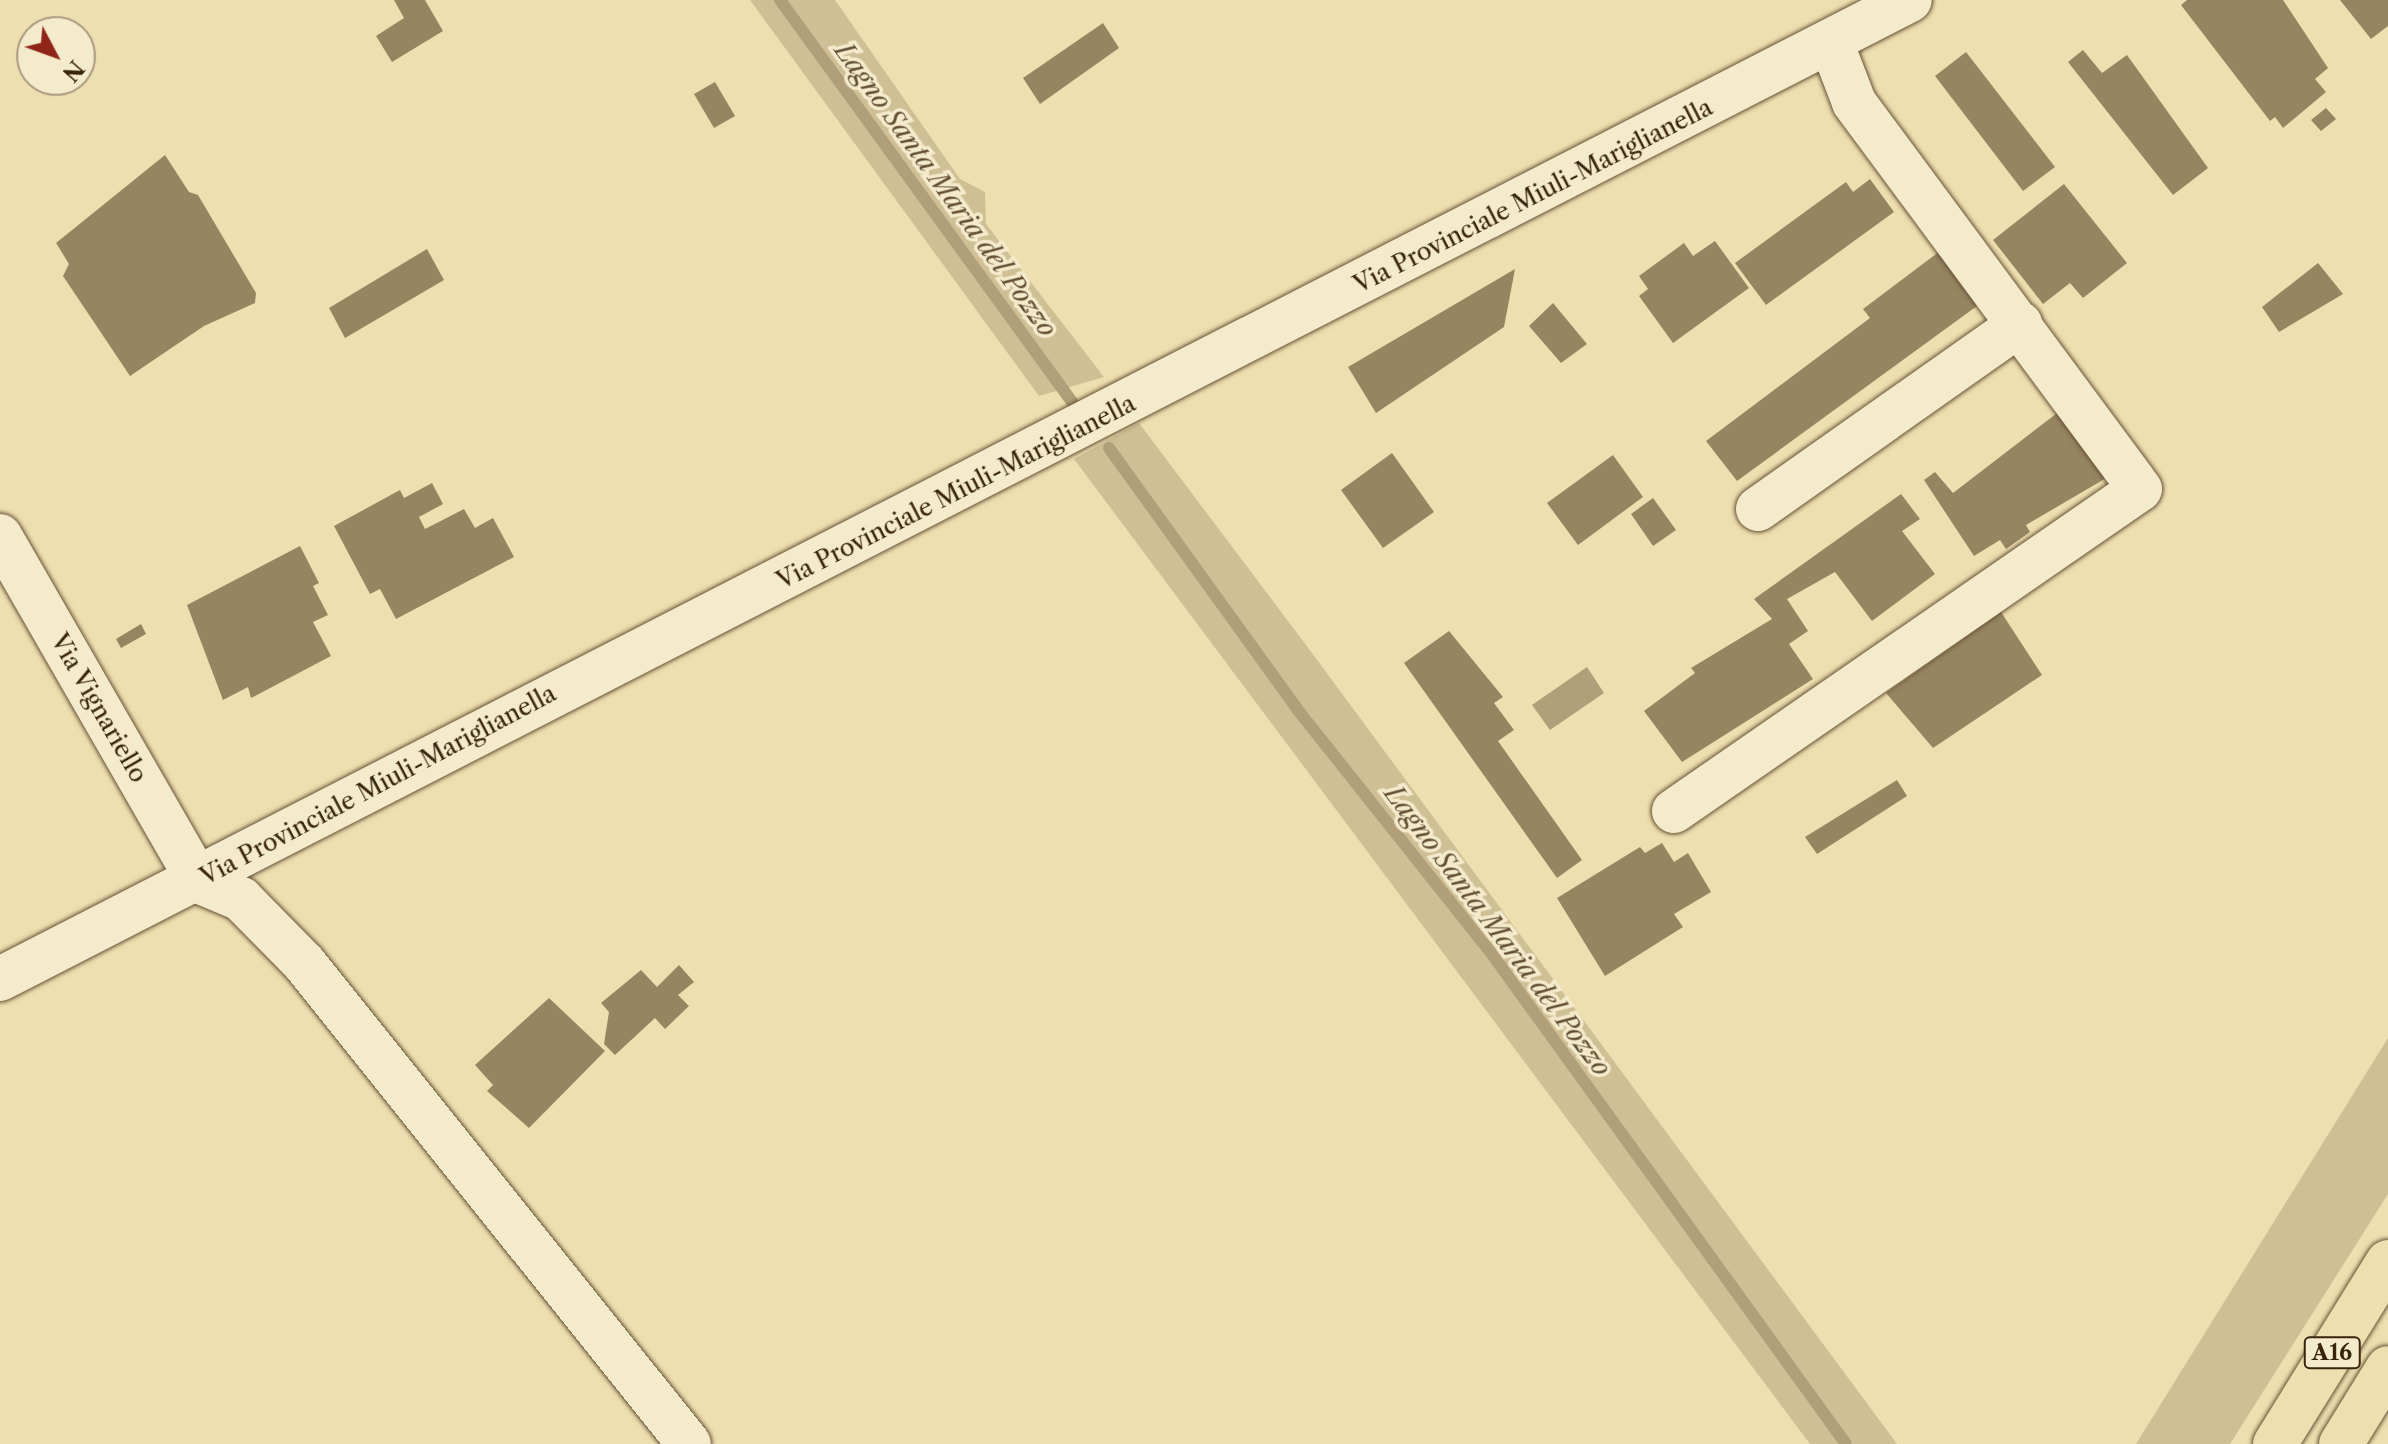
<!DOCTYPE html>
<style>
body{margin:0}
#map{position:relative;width:2388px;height:1444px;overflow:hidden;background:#eedfb0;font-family:"Libre Caslon Text",serif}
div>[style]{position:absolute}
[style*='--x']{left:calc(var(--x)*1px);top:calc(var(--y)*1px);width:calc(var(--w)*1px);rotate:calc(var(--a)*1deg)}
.green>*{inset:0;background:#cfbf94}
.water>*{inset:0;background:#b09f79}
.stream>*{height:12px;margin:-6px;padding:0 6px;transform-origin:6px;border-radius:6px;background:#b09f79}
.building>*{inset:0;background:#978562}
.roads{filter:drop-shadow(0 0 2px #665336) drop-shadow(0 0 2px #665336)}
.minor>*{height:44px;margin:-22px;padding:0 22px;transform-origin:22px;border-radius:22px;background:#f4eacc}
.highway>*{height:44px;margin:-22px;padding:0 22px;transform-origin:22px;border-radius:22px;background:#eedfb0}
span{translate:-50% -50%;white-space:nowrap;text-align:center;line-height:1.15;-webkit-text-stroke:7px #f4eacc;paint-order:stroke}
.shield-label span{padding:2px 6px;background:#f4eacc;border:2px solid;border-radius:6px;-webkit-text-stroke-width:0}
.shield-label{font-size:22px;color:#38240d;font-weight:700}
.street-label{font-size:24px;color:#38240d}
.water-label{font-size:26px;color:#624f33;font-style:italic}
.north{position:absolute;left:16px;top:16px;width:80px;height:80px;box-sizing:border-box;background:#f4eacc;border:2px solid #a99b80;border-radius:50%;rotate:131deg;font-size:22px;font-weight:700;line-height:32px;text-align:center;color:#38240d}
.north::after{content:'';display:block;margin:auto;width:28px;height:36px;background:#8f2418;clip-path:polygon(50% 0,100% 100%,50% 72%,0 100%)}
</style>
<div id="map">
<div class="green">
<i style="clip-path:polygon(750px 0,835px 0,960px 179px,985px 192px,986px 224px,1104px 377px,1039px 396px)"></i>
<i style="clip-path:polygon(1139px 423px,1306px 645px,1897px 1444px,1810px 1444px,1074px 459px)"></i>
<i style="clip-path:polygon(2388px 1038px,2388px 1194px,2230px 1444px,2136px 1444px)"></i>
</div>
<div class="water">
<i style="clip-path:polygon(1587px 667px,1604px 693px,1550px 730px,1532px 705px)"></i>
</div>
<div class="stream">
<i style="--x:780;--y:0;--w:502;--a:54"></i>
<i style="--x:1109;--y:448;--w:322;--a:54.2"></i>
<i style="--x:1297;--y:709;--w:308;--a:51.5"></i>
<i style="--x:1489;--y:950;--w:609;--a:54.15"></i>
</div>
<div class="building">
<i style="clip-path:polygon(394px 0,425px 0,443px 31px,392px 62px,376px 36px,404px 18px)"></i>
<i style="clip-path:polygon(2187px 0,2283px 0,2328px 68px,2315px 79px,2326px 92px,2283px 128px,2275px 117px,2270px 121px,2181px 5px)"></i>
<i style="clip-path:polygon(2340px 0,2388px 0,2388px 26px,2371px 39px)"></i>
<i style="clip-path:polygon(1103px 23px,1119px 48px,1040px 104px,1023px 78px)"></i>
<i style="clip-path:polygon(2083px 50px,2102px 73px,2127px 55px,2208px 168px,2173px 195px,2068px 62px)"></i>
<i style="clip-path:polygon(1966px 52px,2055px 167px,2023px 191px,1935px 76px)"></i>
<i style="clip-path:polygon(715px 82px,735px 116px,714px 128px,694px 94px)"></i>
<i style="clip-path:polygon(2326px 108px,2336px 119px,2321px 131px,2311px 120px)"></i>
<i style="clip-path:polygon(165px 155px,189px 192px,198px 195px,256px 293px,255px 303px,204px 326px,130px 376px,63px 276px,69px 264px,56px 243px)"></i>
<i style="clip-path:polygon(1870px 179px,1894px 212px,1766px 305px,1735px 263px,1846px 182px,1853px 192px)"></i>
<i style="clip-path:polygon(2064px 184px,2127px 263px,2083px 298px,2070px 283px,2043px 304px,1993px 240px)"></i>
<i style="clip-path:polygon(1715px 241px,1749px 288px,1673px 343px,1639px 296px,1648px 289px,1639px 276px,1684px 243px,1693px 256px)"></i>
<i style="clip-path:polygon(1944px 248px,1988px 298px,1737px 481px,1706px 441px,1870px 318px,1863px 309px)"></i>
<i style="clip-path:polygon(427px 249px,444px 280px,345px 338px,329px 308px)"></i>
<i style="clip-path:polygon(2318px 263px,2343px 294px,2279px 332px,2262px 307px)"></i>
<i style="clip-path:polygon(1515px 269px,1504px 327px,1376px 413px,1348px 367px)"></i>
<i style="clip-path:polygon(1553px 303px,1587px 344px,1561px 363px,1529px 326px)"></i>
<i style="clip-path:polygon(2061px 410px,2108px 477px,2026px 525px,2030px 532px,2006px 549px,2000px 540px,1974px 556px,1924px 480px,1935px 472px,1953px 493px)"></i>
<i style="clip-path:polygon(1392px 453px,1434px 512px,1383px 548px,1341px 490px)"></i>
<i style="clip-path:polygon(1613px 455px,1643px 497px,1578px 545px,1547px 503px)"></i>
<i style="clip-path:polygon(432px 483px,443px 504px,419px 517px,425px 529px,464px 509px,475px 528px,493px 518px,514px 557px,396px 619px,380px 589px,370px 594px,334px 526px,400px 490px,404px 498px)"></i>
<i style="clip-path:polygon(1901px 494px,1920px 519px,1902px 531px,1935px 574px,1872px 621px,1835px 572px,1787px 599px,1808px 631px,1789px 644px,1813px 679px,1682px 762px,1644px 711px,1695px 673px,1691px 668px,1772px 619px,1754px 599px)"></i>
<i style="clip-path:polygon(1653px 498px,1676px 530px,1653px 546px,1631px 514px)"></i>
<i style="clip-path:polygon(300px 546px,319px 583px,313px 586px,328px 615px,313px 622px,331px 656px,251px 698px,248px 687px,223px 700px,187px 605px)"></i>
<i style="clip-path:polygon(2001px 612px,2042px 675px,1933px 748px,1886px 693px)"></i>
<i style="clip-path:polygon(141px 624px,146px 634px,121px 648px,116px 639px)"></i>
<i style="clip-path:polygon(1449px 631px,1503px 697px,1494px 703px,1514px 730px,1498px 741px,1582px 860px,1557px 878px,1404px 663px)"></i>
<i style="clip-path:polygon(1897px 780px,1907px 796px,1817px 854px,1805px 837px)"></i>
<i style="clip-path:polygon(1662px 843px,1674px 862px,1688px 853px,1711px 892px,1674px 914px,1683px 927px,1605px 976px,1557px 898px,1640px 847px,1645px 853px)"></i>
<i style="clip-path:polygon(679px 965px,694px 982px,678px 995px,689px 1006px,665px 1029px,655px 1018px,615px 1055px,604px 1044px,609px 1012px,601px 1003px,641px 970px,657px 987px)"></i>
<i style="clip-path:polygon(549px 998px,605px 1051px,529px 1128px,487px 1091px,493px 1085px,475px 1065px)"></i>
</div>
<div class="roads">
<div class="minor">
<i style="--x:1758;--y:509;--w:321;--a:-35.2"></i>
<i style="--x:0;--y:536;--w:398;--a:60.1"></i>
<i style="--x:198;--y:881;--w:47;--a:22.7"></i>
<i style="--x:241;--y:899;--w:90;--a:45.5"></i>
<i style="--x:304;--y:963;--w:616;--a:51.33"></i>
<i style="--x:1674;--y:811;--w:566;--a:-34.64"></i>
<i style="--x:2140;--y:489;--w:481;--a:-126.5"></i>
<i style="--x:1854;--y:102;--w:64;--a:-111"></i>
<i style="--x:0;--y:979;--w:2146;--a:-27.14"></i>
</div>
<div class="highway">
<i style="--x:2275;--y:1444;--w:214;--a:-58.2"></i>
<i style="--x:2341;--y:1444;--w:89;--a:-58.3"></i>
</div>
</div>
<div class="shield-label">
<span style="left:2332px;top:1353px">A16</span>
</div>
<div class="street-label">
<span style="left:1533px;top:196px;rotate:-27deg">Via Provinciale Miuli-Mariglianella</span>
<span style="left:956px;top:492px;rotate:-27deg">Via Provinciale Miuli-Mariglianella</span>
<span style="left:99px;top:708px;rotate:60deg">Via Vignariello</span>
<span style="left:378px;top:785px;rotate:-28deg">Via Provinciale Miuli-Mariglianella</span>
</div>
<div class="water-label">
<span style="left:945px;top:190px;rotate:54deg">Lagno Santa Maria del Pozzo</span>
<span style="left:1497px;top:931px;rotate:53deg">Lagno Santa Maria del Pozzo</span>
</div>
<div class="north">N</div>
</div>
